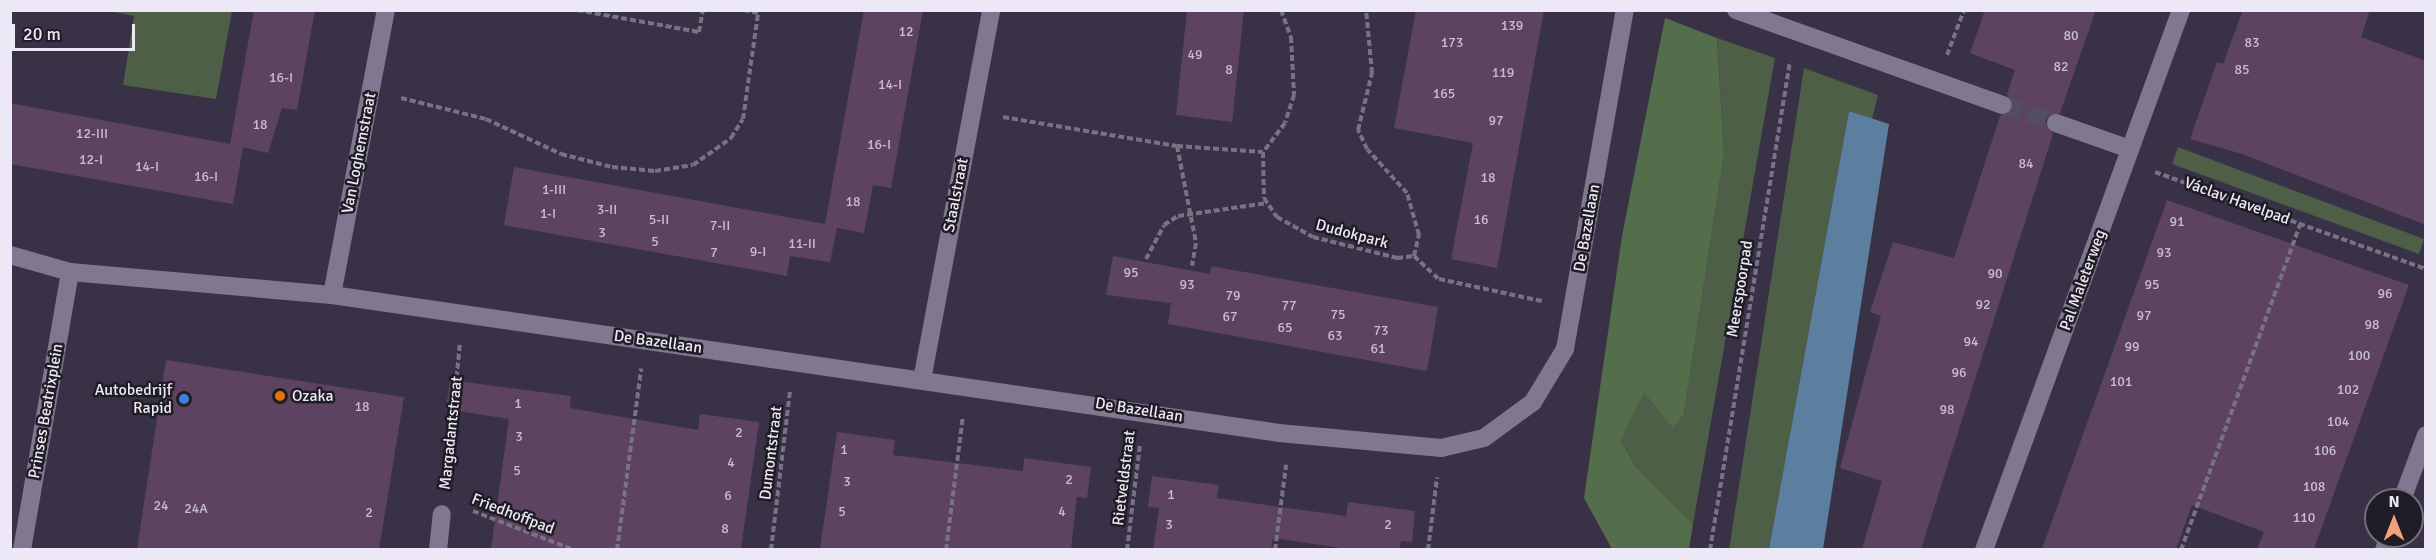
<!DOCTYPE html>
<meta charset="utf-8">
<style>
body{margin:0}
#map{position:relative;width:2436px;height:560px;overflow:hidden;background:#393247;font-family:Signika,sans-serif}
div>[style]{position:absolute}
[style*='--x']{left:calc(var(--x)*1px);top:calc(var(--y)*1px);width:calc(var(--w)*1px);rotate:calc(var(--a)*1deg)}
.green>*{inset:0;background:#4d5f47}
.forest>*{inset:0;background:#546e4c}
.water>*{inset:0;background:#5d7f9f}
.building>*{inset:0;background:#5d4262}
.minor-tunnel>*{height:18px;margin-top:-9px;transform-origin:0;background:repeating-linear-gradient(90deg,#544d61 0 18px,transparent 0 27px)}
.path>*{height:4px;margin-top:-2px;transform-origin:0;background:repeating-linear-gradient(90deg,#787285 0 6px,transparent 0 9px)}
.minor>*{height:18px;margin:-9px;padding:0 9px;transform-origin:9px;border-radius:9px;background:#807890}
.dots>*{width:16px;height:16px;translate:-50% -50%;box-sizing:border-box;border:3px solid #1f1c26;border-radius:50%}
span{translate:-50% -50%;white-space:nowrap;text-align:center;line-height:1.15;-webkit-text-stroke:5px #1f1c26;paint-order:stroke}
.number-label{font-size:14px;color:#c8bed0}
.number-label span{-webkit-text-stroke-width:0}
.street-label{font-size:16px;color:#ece8f5}
.poi-label{font-size:16px;color:#ece8f5}
.right{translate:-100% -50%;text-align:right}
.left{translate:0 -50%;text-align:left}
.frame{position:absolute;inset:0;border:12px solid #ece8f5;pointer-events:none}
.north{position:absolute;left:2364px;top:488px;width:60px;height:60px;box-sizing:border-box;background:#1f1c26;border:2px solid #716e79;border-radius:50%;rotate:0deg;font-size:16px;font-weight:700;line-height:24px;text-align:center;color:#ece8f5}
.north::after{content:'';display:block;margin:auto;width:21px;height:27px;background:#f0a27b;clip-path:polygon(50% 0,100% 100%,50% 72%,0 100%)}
.scale{position:absolute;left:12px;top:24px;width:123px;height:27px;box-sizing:border-box;border:3px solid #ece8f5;border-top:0;padding-left:8px;font-size:18px;line-height:21px;white-space:nowrap;color:#ece8f5;-webkit-text-stroke:4px #1f1c26;paint-order:stroke}
</style>
<div id="map">
<div class="green">
<i style="clip-path:polygon(109px 11px,232px 11px,216px 99px,123px 85px,134px 16px)"></i>
<i style="clip-path:polygon(1717px 38px,1775px 58px,1693px 524px,1636px 467px,1621px 441px,1644px 391px,1684px 413px,1724px 154px)"></i>
<i style="clip-path:polygon(1804px 68px,1878px 95px,1872px 119px,1849px 111px,1769px 549px,1729px 550px)"></i>
<i style="clip-path:polygon(2178px 147px,2424px 239px,2419px 254px,2172px 164px)"></i>
</div>
<div class="forest">
<i style="clip-path:polygon(1665px 18px,1717px 38px,1724px 154px,1684px 413px,1673px 428px,1644px 392px,1621px 441px,1636px 467px,1693px 524px,1689px 549px,1612px 549px,1584px 498px,1622px 236px)"></i>
</div>
<div class="water">
<i style="clip-path:polygon(1849px 111px,1889px 124px,1823px 549px,1769px 549px)"></i>
</div>
<div class="building">
<i style="clip-path:polygon(254px 10px,315px 10px,297px 110px,282px 108px,268px 153px,243px 147px,233px 204px,10px 164px,10px 103px,230px 144px)"></i>
<i style="clip-path:polygon(864px 10px,923px 10px,891px 188px,873px 185px,864px 233px,837px 228px,830px 262px,790px 256px,787px 276px,504px 225px,514px 167px,825px 224px)"></i>
<i style="clip-path:polygon(1187px 10px,1244px 10px,1232px 122px,1176px 115px)"></i>
<i style="clip-path:polygon(1416px 10px,1544px 10px,1497px 268px,1451px 259px,1473px 143px,1394px 128px)"></i>
<i style="clip-path:polygon(1985px 10px,2096px 10px,2060px 113px,2045px 120px,2053px 134px,1921px 549px,1862px 549px,1882px 481px,1840px 468px,1881px 316px,1870px 312px,1893px 242px,1954px 258px,2000px 116px,2014px 108px,2007px 94px,2015px 70px,1970px 53px)"></i>
<i style="clip-path:polygon(2243px 10px,2370px 10px,2361px 37px,2426px 61px,2426px 225px,2242px 154px,2190px 139px,2217px 62px,2223px 64px)"></i>
<i style="clip-path:polygon(2167px 200px,2409px 285px,2314px 549px,2257px 549px,2264px 532px,2192px 505px,2176px 549px,2042px 549px)"></i>
<i style="clip-path:polygon(1113px 256px,1210px 274px,1211px 266px,1438px 307px,1427px 371px,1168px 324px,1171px 303px,1106px 295px)"></i>
<i style="clip-path:polygon(166px 360px,404px 397px,379px 549px,137px 549px)"></i>
<i style="clip-path:polygon(450px 380px,571px 396px,570px 408px,698px 430px,700px 414px,759px 422px,741px 549px,491px 549px,509px 419px,446px 409px)"></i>
<i style="clip-path:polygon(837px 432px,895px 440px,893px 455px,1023px 471px,1024px 458px,1091px 467px,1087px 498px,1077px 497px,1071px 549px,820px 549px)"></i>
<i style="clip-path:polygon(1152px 476px,1219px 485px,1217px 498px,1346px 516px,1348px 502px,1415px 511px,1412px 542px,1401px 541px,1400px 549px,1348px 549px,1273px 538px,1271px 549px,1153px 549px,1159px 508px,1148px 507px)"></i>
</div>
<div class="minor-tunnel">
<i style="--x:2003;--y:105;--w:56;--a:18.8"></i>
</div>
<div class="path">
<i style="--x:577;--y:10;--w:124;--a:10.2"></i>
<i style="--x:699;--y:32;--w:22;--a:-80"></i>
<i style="--x:1281;--y:10;--w:29;--a:70"></i>
<i style="--x:1291;--y:37;--w:58;--a:87"></i>
<i style="--x:1294;--y:95;--w:29;--a:108"></i>
<i style="--x:1285;--y:123;--w:36;--a:127"></i>
<i style="--x:1263;--y:152;--w:46;--a:88.8"></i>
<i style="--x:1264;--y:198;--w:23;--a:56"></i>
<i style="--x:1277;--y:217;--w:41;--a:29.1"></i>
<i style="--x:1313;--y:237;--w:87;--a:14"></i>
<i style="--x:1397;--y:258;--w:17;--a:-7"></i>
<i style="--x:1414;--y:256;--w:22;--a:-77"></i>
<i style="--x:1419;--y:235;--w:44;--a:-105.9"></i>
<i style="--x:1407;--y:193;--w:59;--a:-132.3"></i>
<i style="--x:1367;--y:149;--w:21;--a:-115"></i>
<i style="--x:1358;--y:130;--w:59;--a:-76.2"></i>
<i style="--x:1372;--y:73;--w:63;--a:-95.4"></i>
<i style="--x:1947;--y:55;--w:48;--a:-69.3"></i>
<i style="--x:401;--y:98;--w:88;--a:13.9"></i>
<i style="--x:486;--y:119;--w:83;--a:25"></i>
<i style="--x:561;--y:154;--w:53;--a:14.3"></i>
<i style="--x:612;--y:167;--w:43;--a:5.3"></i>
<i style="--x:655;--y:171;--w:38;--a:-9"></i>
<i style="--x:693;--y:165;--w:47;--a:-35.4"></i>
<i style="--x:731;--y:138;--w:22;--a:-58"></i>
<i style="--x:743;--y:119;--w:107;--a:-81.9"></i>
<i style="--x:758;--y:13;--w:14;--a:-168"></i>
<i style="--x:1003;--y:117;--w:176;--a:9.5"></i>
<i style="--x:1177;--y:146;--w:86;--a:4"></i>
<i style="--x:1177;--y:146;--w:99;--a:78.9"></i>
<i style="--x:1196;--y:243;--w:23;--a:100"></i>
<i style="--x:2155;--y:172;--w:288;--a:19.7"></i>
<i style="--x:1414;--y:256;--w:34;--a:43"></i>
<i style="--x:1439;--y:279;--w:105;--a:12.1"></i>
<i style="--x:1146;--y:259;--w:38;--a:-62"></i>
<i style="--x:1164;--y:225;--w:17;--a:-33"></i>
<i style="--x:1178;--y:216;--w:90;--a:-8.3"></i>
<i style="--x:446;--y:485;--w:143;--a:-84.4"></i>
<i style="--x:473;--y:511;--w:108;--a:21.1"></i>
<i style="--x:617;--y:550;--w:183;--a:-82.4"></i>
<i style="--x:771;--y:550;--w:160;--a:-83.2"></i>
<i style="--x:946;--y:550;--w:135;--a:-82.8"></i>
<i style="--x:1127;--y:550;--w:107;--a:-83"></i>
<i style="--x:1275;--y:550;--w:86;--a:-82.6"></i>
<i style="--x:1428;--y:550;--w:73;--a:-82.9"></i>
<i style="--x:1710;--y:550;--w:495;--a:-80.7"></i>
<i style="--x:2181;--y:550;--w:347;--a:-69.9"></i>
</div>
<div class="minor">
<i style="--x:1736;--y:10;--w:283;--a:19.6"></i>
<i style="--x:2056;--y:123;--w:78;--a:19.4"></i>
<i style="--x:10;--y:255;--w:62;--a:15.8"></i>
<i style="--x:70;--y:272;--w:282;--a:99.8"></i>
<i style="--x:70;--y:272;--w:263;--a:5"></i>
<i style="--x:332;--y:295;--w:957;--a:8.29"></i>
<i style="--x:1279;--y:433;--w:163;--a:5.3"></i>
<i style="--x:1441;--y:448;--w:44;--a:-13.1"></i>
<i style="--x:1484;--y:438;--w:61;--a:-36.3"></i>
<i style="--x:1533;--y:402;--w:62;--a:-58.9"></i>
<i style="--x:1565;--y:349;--w:344;--a:-80"></i>
<i style="--x:332;--y:295;--w:290;--a:-79.3"></i>
<i style="--x:922;--y:380;--w:376;--a:-79.4"></i>
<i style="--x:2402;--y:500;--w:69;--a:-69.7"></i>
<i style="--x:438;--y:550;--w:36;--a:-84"></i>
<i style="--x:1984;--y:550;--w:575;--a:-69.96"></i>
<i style="--x:2384;--y:550;--w:15;--a:-70"></i>
</div>
<div class="dots">
<i style="left:280px;top:396px;background:#e8710a"></i>
<i style="left:184px;top:399px;background:#3f7fe0"></i>
</div>
<div class="number-label">
<span style="left:1512px;top:26px">139</span>
<span style="left:906px;top:32px">12</span>
<span style="left:2071px;top:36px">80</span>
<span style="left:1452px;top:43px">173</span>
<span style="left:2252px;top:43px">83</span>
<span style="left:1195px;top:55px">49</span>
<span style="left:2061px;top:67px">82</span>
<span style="left:1229px;top:70px">8</span>
<span style="left:2242px;top:70px">85</span>
<span style="left:1503px;top:73px">119</span>
<span style="left:281px;top:78px">16-I</span>
<span style="left:890px;top:85px">14-I</span>
<span style="left:1444px;top:94px">165</span>
<span style="left:1496px;top:121px">97</span>
<span style="left:260px;top:125px">18</span>
<span style="left:92px;top:134px">12-III</span>
<span style="left:879px;top:145px">16-I</span>
<span style="left:91px;top:160px">12-I</span>
<span style="left:2026px;top:164px">84</span>
<span style="left:147px;top:167px">14-I</span>
<span style="left:206px;top:177px">16-I</span>
<span style="left:1488px;top:178px">18</span>
<span style="left:554px;top:190px">1-III</span>
<span style="left:853px;top:202px">18</span>
<span style="left:607px;top:210px">3-II</span>
<span style="left:548px;top:214px">1-I</span>
<span style="left:659px;top:220px">5-II</span>
<span style="left:1481px;top:220px">16</span>
<span style="left:2177px;top:222px">91</span>
<span style="left:720px;top:226px">7-II</span>
<span style="left:602px;top:233px">3</span>
<span style="left:655px;top:242px">5</span>
<span style="left:802px;top:244px">11-II</span>
<span style="left:758px;top:252px">9-I</span>
<span style="left:714px;top:253px">7</span>
<span style="left:2164px;top:253px">93</span>
<span style="left:1131px;top:273px">95</span>
<span style="left:1995px;top:274px">90</span>
<span style="left:1187px;top:285px">93</span>
<span style="left:2152px;top:285px">95</span>
<span style="left:2385px;top:294px">96</span>
<span style="left:1233px;top:296px">79</span>
<span style="left:1983px;top:305px">92</span>
<span style="left:1289px;top:306px">77</span>
<span style="left:1338px;top:315px">75</span>
<span style="left:2144px;top:316px">97</span>
<span style="left:1230px;top:317px">67</span>
<span style="left:2372px;top:325px">98</span>
<span style="left:1285px;top:328px">65</span>
<span style="left:1381px;top:331px">73</span>
<span style="left:1335px;top:336px">63</span>
<span style="left:1971px;top:342px">94</span>
<span style="left:2132px;top:347px">99</span>
<span style="left:1378px;top:349px">61</span>
<span style="left:2359px;top:356px">100</span>
<span style="left:1959px;top:373px">96</span>
<span style="left:2121px;top:382px">101</span>
<span style="left:2348px;top:390px">102</span>
<span style="left:518px;top:404px">1</span>
<span style="left:362px;top:407px">18</span>
<span style="left:1947px;top:410px">98</span>
<span style="left:2338px;top:422px">104</span>
<span style="left:739px;top:433px">2</span>
<span style="left:519px;top:437px">3</span>
<span style="left:844px;top:450px">1</span>
<span style="left:2325px;top:451px">106</span>
<span style="left:731px;top:463px">4</span>
<span style="left:517px;top:471px">5</span>
<span style="left:1069px;top:480px">2</span>
<span style="left:847px;top:482px">3</span>
<span style="left:2314px;top:487px">108</span>
<span style="left:1171px;top:495px">1</span>
<span style="left:728px;top:496px">6</span>
<span style="left:161px;top:506px">24</span>
<span style="left:196px;top:509px">24A</span>
<span style="left:842px;top:512px">5</span>
<span style="left:1062px;top:512px">4</span>
<span style="left:369px;top:513px">2</span>
<span style="left:2304px;top:518px">110</span>
<span style="left:1169px;top:525px">3</span>
<span style="left:1388px;top:525px">2</span>
<span style="left:725px;top:529px">8</span>
</div>
<div class="street-label">
<span style="left:359px;top:153px;rotate:-79deg">Van Loghemstraat</span>
<span style="left:956px;top:195px;rotate:-79deg">Staalstraat</span>
<span style="left:2237px;top:201px;rotate:20deg">Václav Havelpad</span>
<span style="left:1587px;top:228px;rotate:-80deg">De Bazellaan</span>
<span style="left:1352px;top:234px;rotate:15deg">Dudokpark</span>
<span style="left:2083px;top:280px;rotate:-70deg">Pal Maleterweg</span>
<span style="left:1740px;top:289px;rotate:-81deg">Meerspoorpad</span>
<span style="left:658px;top:342px;rotate:8deg">De Bazellaan</span>
<span style="left:1139px;top:410px;rotate:9deg">De Bazellaan</span>
<span style="left:46px;top:411px;rotate:-80deg">Prinses Beatrixplein</span>
<span style="left:451px;top:433px;rotate:-84deg">Margadantstraat</span>
<span style="left:771px;top:453px;rotate:-83deg">Dumontstraat</span>
<span style="left:1124px;top:478px;rotate:-83deg">Rietveldstraat</span>
<span style="left:513px;top:514px;rotate:21deg">Friedhoffpad</span>
</div>
<div class="poi-label">
<span class="right" style="left:172px;top:399px">Autobedrijf<br>Rapid</span>
<span class="left" style="left:292px;top:396px">Ozaka</span>
</div>
<div class="frame"></div>
<div class="north">N</div>
<div class="scale">20 m</div>
</div>
